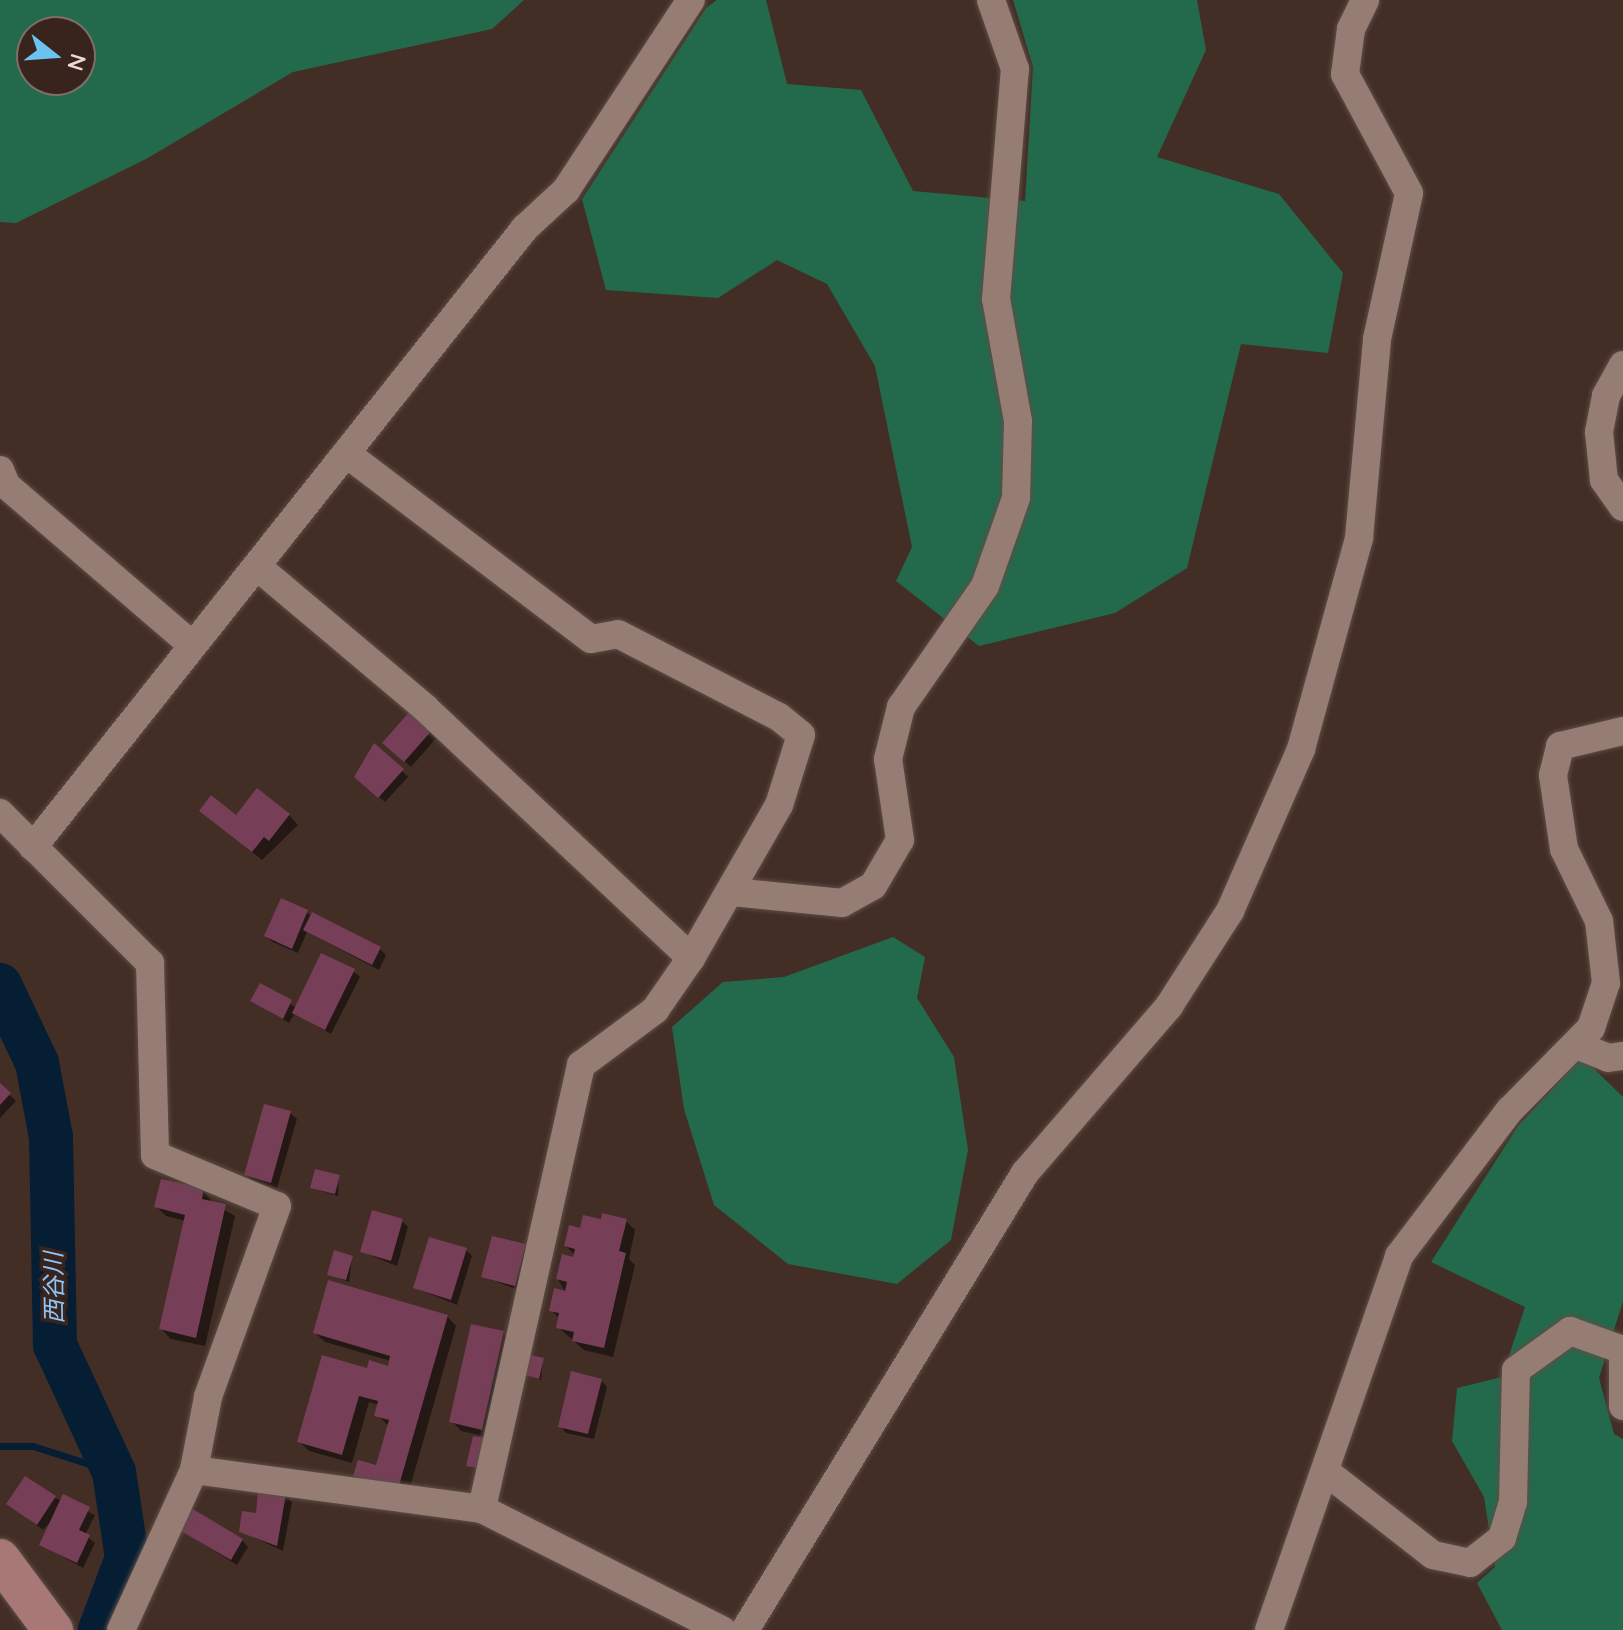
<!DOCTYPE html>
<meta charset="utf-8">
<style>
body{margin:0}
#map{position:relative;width:1623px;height:1630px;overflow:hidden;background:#432e26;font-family:Quicksand,"Noto Sans JP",sans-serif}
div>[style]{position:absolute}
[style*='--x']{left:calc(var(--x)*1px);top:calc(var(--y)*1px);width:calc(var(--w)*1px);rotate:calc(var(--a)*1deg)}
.forest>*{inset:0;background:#236a4c}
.shadow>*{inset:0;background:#0007}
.stream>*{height:7px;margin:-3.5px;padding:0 3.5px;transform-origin:3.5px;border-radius:3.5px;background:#051e33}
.river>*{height:44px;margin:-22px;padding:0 22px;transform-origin:22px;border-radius:22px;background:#051e33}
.building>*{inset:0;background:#773e58}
.roads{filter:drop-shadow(0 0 2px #5e4d47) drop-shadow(0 0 2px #5e4d47)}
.minor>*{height:28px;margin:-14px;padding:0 14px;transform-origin:14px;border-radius:14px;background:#957d74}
.secondary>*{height:40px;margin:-20px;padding:0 20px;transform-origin:20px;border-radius:20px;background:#a77875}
span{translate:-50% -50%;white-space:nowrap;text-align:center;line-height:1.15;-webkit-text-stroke:7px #38241d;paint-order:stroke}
.water-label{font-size:24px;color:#8ec5f8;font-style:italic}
.north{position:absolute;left:16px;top:16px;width:80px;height:80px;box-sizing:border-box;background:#38241d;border:2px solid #7f6e67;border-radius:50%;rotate:107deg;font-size:22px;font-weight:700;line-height:32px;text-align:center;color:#eadcd7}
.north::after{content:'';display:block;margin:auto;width:28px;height:36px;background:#6bc3f2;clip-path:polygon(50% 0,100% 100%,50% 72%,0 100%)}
</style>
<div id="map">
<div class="forest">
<i style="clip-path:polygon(evenodd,0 0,524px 0,492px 29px,293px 72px,146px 159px,16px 223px,0 222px,0 0,32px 32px,80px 32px,80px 80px,32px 80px,32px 32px)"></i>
<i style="clip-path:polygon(717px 0,766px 0,787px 84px,861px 90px,913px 191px,1025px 201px,1033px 67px,1013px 0,1197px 0,1206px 50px,1157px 157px,1279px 194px,1343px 273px,1328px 353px,1241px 344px,1187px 568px,1115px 613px,979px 646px,896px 581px,912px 547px,875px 366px,827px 284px,777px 260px,718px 298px,606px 290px,582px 199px,706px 8px)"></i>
<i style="clip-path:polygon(893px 937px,925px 957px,917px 998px,954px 1057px,968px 1150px,951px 1240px,897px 1284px,788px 1264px,714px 1205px,684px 1109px,672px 1027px,723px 982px,784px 977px)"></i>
<i style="clip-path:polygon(1582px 1057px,1623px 1097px,1623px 1301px,1599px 1378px,1614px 1434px,1623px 1439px,1623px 1630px,1502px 1630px,1477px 1583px,1495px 1567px,1484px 1497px,1452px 1441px,1457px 1388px,1502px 1377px,1525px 1307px,1431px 1262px,1518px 1126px)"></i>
</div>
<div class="shadow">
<i style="clip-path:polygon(413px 711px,439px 735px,411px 767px,391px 749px)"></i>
<i style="clip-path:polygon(402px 771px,408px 777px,385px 802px,363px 783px)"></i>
<i style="clip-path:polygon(201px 811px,236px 817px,289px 815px,298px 825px,262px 860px)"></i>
<i style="clip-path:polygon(282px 901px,380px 949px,386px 955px,379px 970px,307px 932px,298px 953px,273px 942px,266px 936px)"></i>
<i style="clip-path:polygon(353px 971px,360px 977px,331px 1034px,295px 1013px,289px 1023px,252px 1001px,260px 986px,297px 1008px)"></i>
<i style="clip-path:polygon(0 1086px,16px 1101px,0 1118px)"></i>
<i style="clip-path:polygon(290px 1113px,297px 1119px,277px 1188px,252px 1181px,246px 1175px)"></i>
<i style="clip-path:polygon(339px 1176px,338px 1196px,312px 1188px)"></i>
<i style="clip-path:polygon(203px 1190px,213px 1203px,235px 1216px,205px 1346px,171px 1339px,161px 1329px,186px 1221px,166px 1216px,156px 1206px)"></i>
<i style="clip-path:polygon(585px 1217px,626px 1221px,635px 1230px,629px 1259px,635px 1265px,613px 1357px,584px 1350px,558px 1327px,560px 1319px,551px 1310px,566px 1293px,558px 1279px,575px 1255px,566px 1246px,581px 1231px)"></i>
<i style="clip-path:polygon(402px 1221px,408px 1227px,397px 1266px,362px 1252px)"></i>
<i style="clip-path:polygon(525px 1246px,531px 1252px,521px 1291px,484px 1277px)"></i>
<i style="clip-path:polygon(466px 1250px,472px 1256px,457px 1305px,415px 1288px)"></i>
<i style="clip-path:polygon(352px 1258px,349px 1282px,329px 1274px)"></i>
<i style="clip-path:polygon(447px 1316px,456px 1326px,407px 1498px,365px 1486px,355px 1476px,377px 1467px,389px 1426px,377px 1415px,379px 1405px,369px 1402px,352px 1463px,309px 1451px,299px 1441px,366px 1370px,389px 1368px,391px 1361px,325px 1342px,315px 1333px)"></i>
<i style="clip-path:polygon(503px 1333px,513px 1343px,492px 1438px,461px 1431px,452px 1421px)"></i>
<i style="clip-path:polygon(543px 1360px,541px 1380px,524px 1374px)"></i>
<i style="clip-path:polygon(601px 1380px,607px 1387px,594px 1439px,566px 1433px,560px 1426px)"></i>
<i style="clip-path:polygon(286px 1496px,292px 1502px,283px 1551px,241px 1531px)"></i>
<i style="clip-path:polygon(55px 1498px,95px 1515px,85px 1535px,95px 1543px,83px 1568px,41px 1544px,53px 1519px,43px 1530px,9px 1504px)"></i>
<i style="clip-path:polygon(181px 1530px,242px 1540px,248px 1547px,237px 1565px)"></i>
</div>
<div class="stream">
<i style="--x:0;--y:1446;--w:33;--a:0"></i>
<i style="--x:33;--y:1446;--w:85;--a:17.8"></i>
</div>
<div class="river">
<i style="--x:0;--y:985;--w:86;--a:64.6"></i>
<i style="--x:37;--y:1063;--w:75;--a:79.3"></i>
<i style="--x:51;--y:1137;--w:208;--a:88.9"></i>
<i style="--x:55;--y:1345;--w:140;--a:65.1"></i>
<i style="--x:114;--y:1472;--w:87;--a:81.4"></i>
<i style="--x:127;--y:1558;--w:77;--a:110.6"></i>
</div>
<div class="building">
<i style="clip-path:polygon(412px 709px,434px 728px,404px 762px,382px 743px)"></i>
<i style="clip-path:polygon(374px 743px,404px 769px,378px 798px,354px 777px)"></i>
<i style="clip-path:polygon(257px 788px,290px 814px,269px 841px,264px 837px,252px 852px,199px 811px,211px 795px,236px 815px)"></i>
<i style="clip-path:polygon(281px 898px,308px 910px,292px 949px,264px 936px)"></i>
<i style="clip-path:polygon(312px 912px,381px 947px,372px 965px,303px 930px)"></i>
<i style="clip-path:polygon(321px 953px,355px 969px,325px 1030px,292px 1013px)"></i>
<i style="clip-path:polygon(260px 983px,292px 1000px,283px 1019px,250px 1001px)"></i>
<i style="clip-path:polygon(0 1083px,11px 1093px,0 1105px)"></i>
<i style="clip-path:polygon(264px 1104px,291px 1111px,271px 1183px,244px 1175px)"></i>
<i style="clip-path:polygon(315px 1169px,340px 1175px,335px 1194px,310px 1188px)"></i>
<i style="clip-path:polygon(161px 1179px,204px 1188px,202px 1199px,226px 1204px,196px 1338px,159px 1329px,185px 1215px,154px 1207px)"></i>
<i style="clip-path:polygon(372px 1210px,403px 1219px,391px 1261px,360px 1252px)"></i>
<i style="clip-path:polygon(602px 1213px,627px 1219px,619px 1251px,626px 1253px,604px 1348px,572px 1341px,574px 1332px,556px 1328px,559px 1313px,549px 1311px,554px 1288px,565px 1291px,567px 1282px,556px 1279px,562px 1254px,573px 1257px,575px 1249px,564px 1246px,569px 1225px,580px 1228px,583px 1215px,601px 1219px)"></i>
<i style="clip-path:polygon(492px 1236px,526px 1244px,515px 1286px,481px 1277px)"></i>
<i style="clip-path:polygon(429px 1237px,467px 1248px,451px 1300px,413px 1288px)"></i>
<i style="clip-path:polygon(334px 1250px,353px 1256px,346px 1280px,327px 1275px)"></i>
<i style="clip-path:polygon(328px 1280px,448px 1315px,398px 1489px,353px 1476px,358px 1460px,376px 1465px,389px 1420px,374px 1416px,378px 1401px,359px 1396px,342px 1455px,297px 1442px,322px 1355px,367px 1368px,369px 1360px,388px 1366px,390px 1356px,313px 1333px)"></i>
<i style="clip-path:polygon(471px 1324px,504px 1331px,482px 1430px,449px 1422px)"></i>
<i style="clip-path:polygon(526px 1354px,544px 1358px,539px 1379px,521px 1374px)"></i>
<i style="clip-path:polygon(571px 1371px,602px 1379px,588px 1434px,558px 1427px)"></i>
<i style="clip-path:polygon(473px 1436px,485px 1438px,478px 1468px,466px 1466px)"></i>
<i style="clip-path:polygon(25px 1476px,56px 1496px,37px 1525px,6px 1504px)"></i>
<i style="clip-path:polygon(258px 1491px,286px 1494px,277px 1546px,239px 1532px,242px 1511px,256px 1513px)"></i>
<i style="clip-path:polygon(63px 1494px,90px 1507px,79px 1530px,90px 1535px,77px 1563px,39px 1545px)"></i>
<i style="clip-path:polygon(191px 1508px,243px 1539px,231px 1560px,179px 1530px)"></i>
</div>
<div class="roads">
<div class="minor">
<i style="--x:1623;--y:365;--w:35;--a:119"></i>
<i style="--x:1606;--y:396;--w:37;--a:101"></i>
<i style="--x:1599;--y:432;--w:48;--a:84.1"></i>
<i style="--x:1604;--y:480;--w:33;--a:55"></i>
<i style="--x:347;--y:454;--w:306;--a:37.2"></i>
<i style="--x:591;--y:639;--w:27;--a:-10"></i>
<i style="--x:618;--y:634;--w:181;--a:27.3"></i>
<i style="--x:779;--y:717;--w:28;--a:39"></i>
<i style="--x:801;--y:735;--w:73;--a:107.4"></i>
<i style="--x:779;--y:805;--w:177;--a:119.9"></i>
<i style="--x:691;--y:958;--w:63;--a:124.7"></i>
<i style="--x:655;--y:1010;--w:92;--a:143.4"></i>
<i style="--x:581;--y:1065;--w:455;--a:102.6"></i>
<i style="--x:0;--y:470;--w:16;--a:68"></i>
<i style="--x:6;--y:485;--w:244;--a:40.7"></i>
<i style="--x:259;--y:568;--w:217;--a:40.1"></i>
<i style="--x:425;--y:708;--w:365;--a:43.2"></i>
<i style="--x:0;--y:813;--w:212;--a:45"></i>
<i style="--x:150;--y:963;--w:192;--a:88.5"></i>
<i style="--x:155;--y:1155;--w:132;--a:22.7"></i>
<i style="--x:277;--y:1206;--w:203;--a:109.9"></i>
<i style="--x:208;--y:1397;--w:74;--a:100.9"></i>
<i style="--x:194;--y:1470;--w:176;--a:114.5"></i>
<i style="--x:33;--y:847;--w:791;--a:-51.52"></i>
<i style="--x:525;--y:228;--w:56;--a:-42.8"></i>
<i style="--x:566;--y:190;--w:227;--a:-56.7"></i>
<i style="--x:732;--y:892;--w:111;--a:5.7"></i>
<i style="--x:842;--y:903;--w:35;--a:-29"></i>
<i style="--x:873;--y:886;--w:53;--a:-59.6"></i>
<i style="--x:900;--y:840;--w:82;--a:-98.4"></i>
<i style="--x:888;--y:759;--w:54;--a:-76"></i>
<i style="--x:901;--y:707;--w:147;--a:-55.2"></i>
<i style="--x:985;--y:586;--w:93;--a:-70.6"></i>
<i style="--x:1016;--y:498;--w:77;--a:-88.5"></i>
<i style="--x:1018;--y:421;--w:124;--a:-100.2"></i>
<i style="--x:996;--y:299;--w:231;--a:-85.3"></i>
<i style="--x:1015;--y:69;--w:73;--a:-109.2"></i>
<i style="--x:1579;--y:1046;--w:31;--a:22"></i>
<i style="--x:1608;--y:1058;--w:15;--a:-8"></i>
<i style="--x:1623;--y:1362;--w:44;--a:90"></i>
<i style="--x:194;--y:1470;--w:291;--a:7.7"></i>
<i style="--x:482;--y:1509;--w:269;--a:26.8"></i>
<i style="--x:1325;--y:1471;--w:137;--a:37.9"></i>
<i style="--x:1433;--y:1555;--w:38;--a:12"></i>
<i style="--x:1470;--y:1563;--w:41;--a:-38"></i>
<i style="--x:1502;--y:1538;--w:38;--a:-73"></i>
<i style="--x:1513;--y:1502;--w:132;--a:-88.7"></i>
<i style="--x:1516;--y:1370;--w:67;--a:-35.8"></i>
<i style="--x:1570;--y:1331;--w:56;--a:19.7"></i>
<i style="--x:745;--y:1630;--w:536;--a:-58.5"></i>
<i style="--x:1025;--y:1173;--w:221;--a:-49.2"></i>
<i style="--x:1169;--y:1006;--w:113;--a:-57.3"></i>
<i style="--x:1230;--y:911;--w:177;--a:-66.3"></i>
<i style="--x:1301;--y:749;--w:219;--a:-74.6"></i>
<i style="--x:1359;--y:538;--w:200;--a:-84.8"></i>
<i style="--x:1377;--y:339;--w:149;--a:-77.6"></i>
<i style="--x:1409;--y:193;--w:135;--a:-118.3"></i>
<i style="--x:1345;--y:74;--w:45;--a:-82.4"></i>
<i style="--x:1351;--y:29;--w:32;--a:-64"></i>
<i style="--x:1269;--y:1630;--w:396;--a:-70.8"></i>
<i style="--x:1399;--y:1256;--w:183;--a:-52.8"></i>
<i style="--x:1510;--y:1110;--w:115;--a:-45.4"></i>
<i style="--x:1591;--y:1028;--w:47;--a:-71.6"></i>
<i style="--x:1606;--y:983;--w:62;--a:-96.4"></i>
<i style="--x:1599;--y:921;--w:80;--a:-115.9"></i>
<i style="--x:1564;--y:849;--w:75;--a:-98.5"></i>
<i style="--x:1553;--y:775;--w:30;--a:-76"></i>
<i style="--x:1560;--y:746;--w:65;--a:-13.4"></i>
</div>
<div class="secondary">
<i style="--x:0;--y:1559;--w:89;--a:53.3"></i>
</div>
</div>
<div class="water-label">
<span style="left:54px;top:1288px;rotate:-91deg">西谷川</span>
</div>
<div class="north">N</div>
</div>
